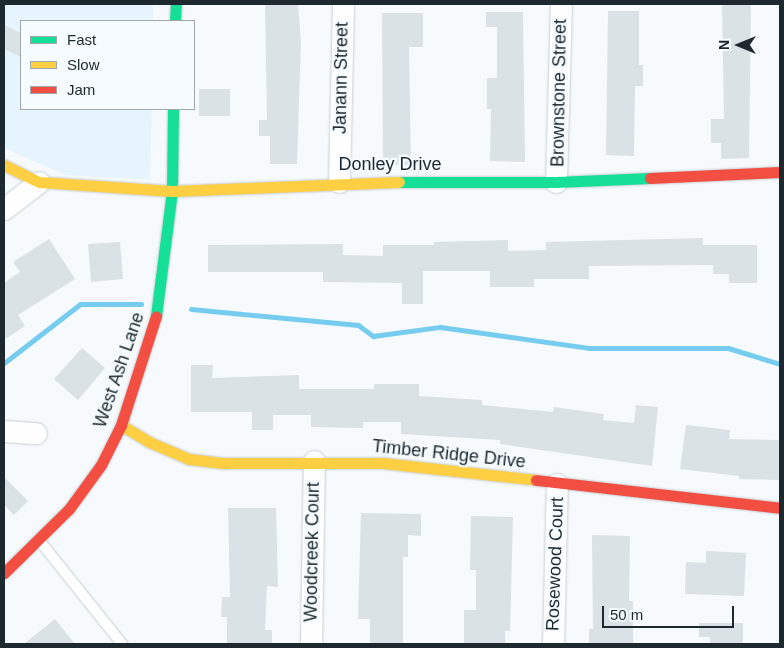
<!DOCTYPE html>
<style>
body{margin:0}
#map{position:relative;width:784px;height:648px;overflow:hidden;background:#f7fafc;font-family:Helvetica,sans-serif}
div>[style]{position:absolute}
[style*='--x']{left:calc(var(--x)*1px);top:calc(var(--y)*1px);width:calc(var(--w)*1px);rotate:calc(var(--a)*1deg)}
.built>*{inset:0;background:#e6f5fd}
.stream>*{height:5px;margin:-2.5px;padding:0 2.5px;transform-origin:2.5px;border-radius:2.5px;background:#76ccef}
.building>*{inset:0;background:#dae2e5}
.roads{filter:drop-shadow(0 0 1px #c8cfd3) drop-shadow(0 0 1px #c8cfd3)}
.lane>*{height:10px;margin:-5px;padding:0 5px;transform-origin:5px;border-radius:5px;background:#fefeff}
.street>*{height:21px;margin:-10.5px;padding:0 10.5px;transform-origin:10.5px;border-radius:10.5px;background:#fefeff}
.fast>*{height:11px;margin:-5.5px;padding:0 5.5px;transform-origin:5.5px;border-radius:5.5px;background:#16e098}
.slow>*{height:11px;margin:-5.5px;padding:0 5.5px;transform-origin:5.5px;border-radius:5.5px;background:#ffcf43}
.jam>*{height:11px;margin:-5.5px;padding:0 5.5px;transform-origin:5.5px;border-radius:5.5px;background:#f24e42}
span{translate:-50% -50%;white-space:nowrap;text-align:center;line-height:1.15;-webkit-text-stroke:4.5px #f5fbfe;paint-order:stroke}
.street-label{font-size:18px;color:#1d292f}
.frame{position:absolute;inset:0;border:5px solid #1d292f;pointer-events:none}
.legend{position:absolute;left:20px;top:20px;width:175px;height:90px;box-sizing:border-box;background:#f5fbfe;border:1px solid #9fa7ab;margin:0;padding:6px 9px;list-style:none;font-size:15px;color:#1d292f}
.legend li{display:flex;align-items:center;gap:10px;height:25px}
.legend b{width:25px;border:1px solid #9fa7ab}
.north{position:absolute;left:714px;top:20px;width:50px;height:50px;-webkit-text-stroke:4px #f5fbfe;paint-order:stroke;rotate:270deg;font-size:14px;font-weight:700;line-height:20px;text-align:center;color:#1d292f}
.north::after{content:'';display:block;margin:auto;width:18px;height:22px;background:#1d292f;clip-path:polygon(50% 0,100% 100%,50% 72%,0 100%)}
.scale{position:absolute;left:602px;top:606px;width:132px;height:22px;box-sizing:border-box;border:2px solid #1d292f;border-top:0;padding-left:6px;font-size:15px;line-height:18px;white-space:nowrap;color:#1d292f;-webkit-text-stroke:4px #f5fbfe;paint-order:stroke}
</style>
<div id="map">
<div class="built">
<i style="clip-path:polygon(4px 4px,153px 4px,153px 21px,21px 21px,21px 109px,152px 109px,150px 180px,65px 175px,4px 148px)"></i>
</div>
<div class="stream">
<i style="--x:191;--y:309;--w:168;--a:5.5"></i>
<i style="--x:358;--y:325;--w:19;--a:36"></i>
<i style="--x:373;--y:336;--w:68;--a:-7.7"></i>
<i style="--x:440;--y:327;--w:150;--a:8"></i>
<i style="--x:589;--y:348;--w:139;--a:0"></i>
<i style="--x:728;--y:348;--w:54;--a:17.1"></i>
<i style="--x:4;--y:363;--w:96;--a:-37.8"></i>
<i style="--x:80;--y:304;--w:61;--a:0"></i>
</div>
<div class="building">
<i style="clip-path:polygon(265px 4px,298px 4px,301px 42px,297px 164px,270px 164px,270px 136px,259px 136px,259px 120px,267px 120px)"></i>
<i style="clip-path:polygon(722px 4px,751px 4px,749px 158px,721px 159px,721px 143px,711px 143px,711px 119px,724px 119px)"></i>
<i style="clip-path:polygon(608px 11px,639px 11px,639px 65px,643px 65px,643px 86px,635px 86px,634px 156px,606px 155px)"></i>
<i style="clip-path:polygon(486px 12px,523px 12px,525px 162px,490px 161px,491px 109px,487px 109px,487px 78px,497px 78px,497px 27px,486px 27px)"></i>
<i style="clip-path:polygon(382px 13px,423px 13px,423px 47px,409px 47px,411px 165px,383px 165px)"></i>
<i style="clip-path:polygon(4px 25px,21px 33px,21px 57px,4px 49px)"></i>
<i style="clip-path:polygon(199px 89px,230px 89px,230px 116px,199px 116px)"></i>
<i style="clip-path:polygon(703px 238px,703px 245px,757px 245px,757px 283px,729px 283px,729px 274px,713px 274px,713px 265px,589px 266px,589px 279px,534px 279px,534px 287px,490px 287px,490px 271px,423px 271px,423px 304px,402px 304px,402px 283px,323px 282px,323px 272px,208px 272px,208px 245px,343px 244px,343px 255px,383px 256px,383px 245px,434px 245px,434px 242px,508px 240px,508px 251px,546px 250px,546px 242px)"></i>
<i style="clip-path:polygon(49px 239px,75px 279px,18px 315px,25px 326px,4px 340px,4px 283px,20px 272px,13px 262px)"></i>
<i style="clip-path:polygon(120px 242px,123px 279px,91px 282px,88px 244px)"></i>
<i style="clip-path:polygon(82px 348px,105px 368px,78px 400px,54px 379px)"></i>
<i style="clip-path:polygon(191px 365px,213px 365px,212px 378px,299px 375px,299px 389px,374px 389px,374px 384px,419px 384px,419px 396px,482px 400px,482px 405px,553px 412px,554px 407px,604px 414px,603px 420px,634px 423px,636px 405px,658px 407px,652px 466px,500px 444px,500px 440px,401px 434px,401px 422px,363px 422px,363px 428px,311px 427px,311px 415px,273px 415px,273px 430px,252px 430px,252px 412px,191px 412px)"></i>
<i style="clip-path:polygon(686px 425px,730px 430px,729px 439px,780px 440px,780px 480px,739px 479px,739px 476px,680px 469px)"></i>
<i style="clip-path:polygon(4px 477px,28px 501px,14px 515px,4px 505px)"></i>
<i style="clip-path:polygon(228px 508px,276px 508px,278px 587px,267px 586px,265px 630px,272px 630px,272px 644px,227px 644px,227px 617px,221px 617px,222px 597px,230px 597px)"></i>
<i style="clip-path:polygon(361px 513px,421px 514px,421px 536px,408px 535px,408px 557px,403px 557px,403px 644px,370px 644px,370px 619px,358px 619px)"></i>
<i style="clip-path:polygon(471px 516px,513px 517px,510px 631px,505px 631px,505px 644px,464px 644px,464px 610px,476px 610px,476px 570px,470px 570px)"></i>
<i style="clip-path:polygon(592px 535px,630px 536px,629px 601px,633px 601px,633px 644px,589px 644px,589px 629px,593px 629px)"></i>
<i style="clip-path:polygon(706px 551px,746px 553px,744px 596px,685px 594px,686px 562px,706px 563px)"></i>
<i style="clip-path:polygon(55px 619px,75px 644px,24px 644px)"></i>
<i style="clip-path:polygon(699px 623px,743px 623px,743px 644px,710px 644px,710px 637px,699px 637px)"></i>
</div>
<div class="roads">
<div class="lane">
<i style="--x:39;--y:540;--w:133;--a:51.4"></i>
</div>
<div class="street">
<i style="--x:339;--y:182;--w:178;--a:-88.7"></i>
<i style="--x:556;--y:182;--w:178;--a:-88.4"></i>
<i style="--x:4;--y:209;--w:44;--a:-37.6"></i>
<i style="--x:4;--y:431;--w:32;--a:4"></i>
<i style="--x:311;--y:644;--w:183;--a:-89.1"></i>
<i style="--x:553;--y:644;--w:160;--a:-88.6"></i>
</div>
<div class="fast">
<i style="--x:175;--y:21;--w:17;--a:-87"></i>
<i style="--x:399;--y:182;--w:157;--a:0"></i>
<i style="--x:556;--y:182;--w:94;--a:-2.4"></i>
<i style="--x:156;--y:316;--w:126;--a:-82.7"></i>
<i style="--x:172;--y:191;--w:82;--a:-89.3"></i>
</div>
<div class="slow">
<i style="--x:4;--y:165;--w:39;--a:26"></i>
<i style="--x:39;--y:182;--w:133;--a:3.9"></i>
<i style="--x:172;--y:191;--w:227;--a:-2.3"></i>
<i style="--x:121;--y:425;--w:33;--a:31"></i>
<i style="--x:149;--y:442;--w:43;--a:23"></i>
<i style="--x:189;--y:459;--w:35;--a:7"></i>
<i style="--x:224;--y:463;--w:159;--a:0"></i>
<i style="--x:383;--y:463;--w:154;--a:6.3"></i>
</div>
<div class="jam">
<i style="--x:650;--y:178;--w:130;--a:-2.6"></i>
<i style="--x:536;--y:480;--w:246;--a:6.5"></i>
<i style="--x:4;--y:573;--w:91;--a:-44.6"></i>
<i style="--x:69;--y:509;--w:54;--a:-54"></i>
<i style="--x:101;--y:465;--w:45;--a:-63.4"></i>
<i style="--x:121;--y:425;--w:114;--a:-72.2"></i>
</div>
</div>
<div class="street-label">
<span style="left:341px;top:78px;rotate:-89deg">Janann Street</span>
<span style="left:559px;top:93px;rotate:-89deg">Brownstone Street</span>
<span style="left:390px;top:164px">Donley Drive</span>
<span style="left:119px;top:370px;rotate:-71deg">West Ash Lane</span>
<span style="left:449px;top:454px;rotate:6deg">Timber Ridge Drive</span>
<span style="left:312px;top:552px;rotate:-89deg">Woodcreek Court</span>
<span style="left:555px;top:564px;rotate:-88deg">Rosewood Court</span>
</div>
<div class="frame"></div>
<ul class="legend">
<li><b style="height:6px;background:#16e098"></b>Fast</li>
<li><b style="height:6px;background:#ffcf43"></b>Slow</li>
<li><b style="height:6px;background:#f24e42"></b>Jam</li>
</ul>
<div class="north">N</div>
<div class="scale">50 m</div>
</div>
